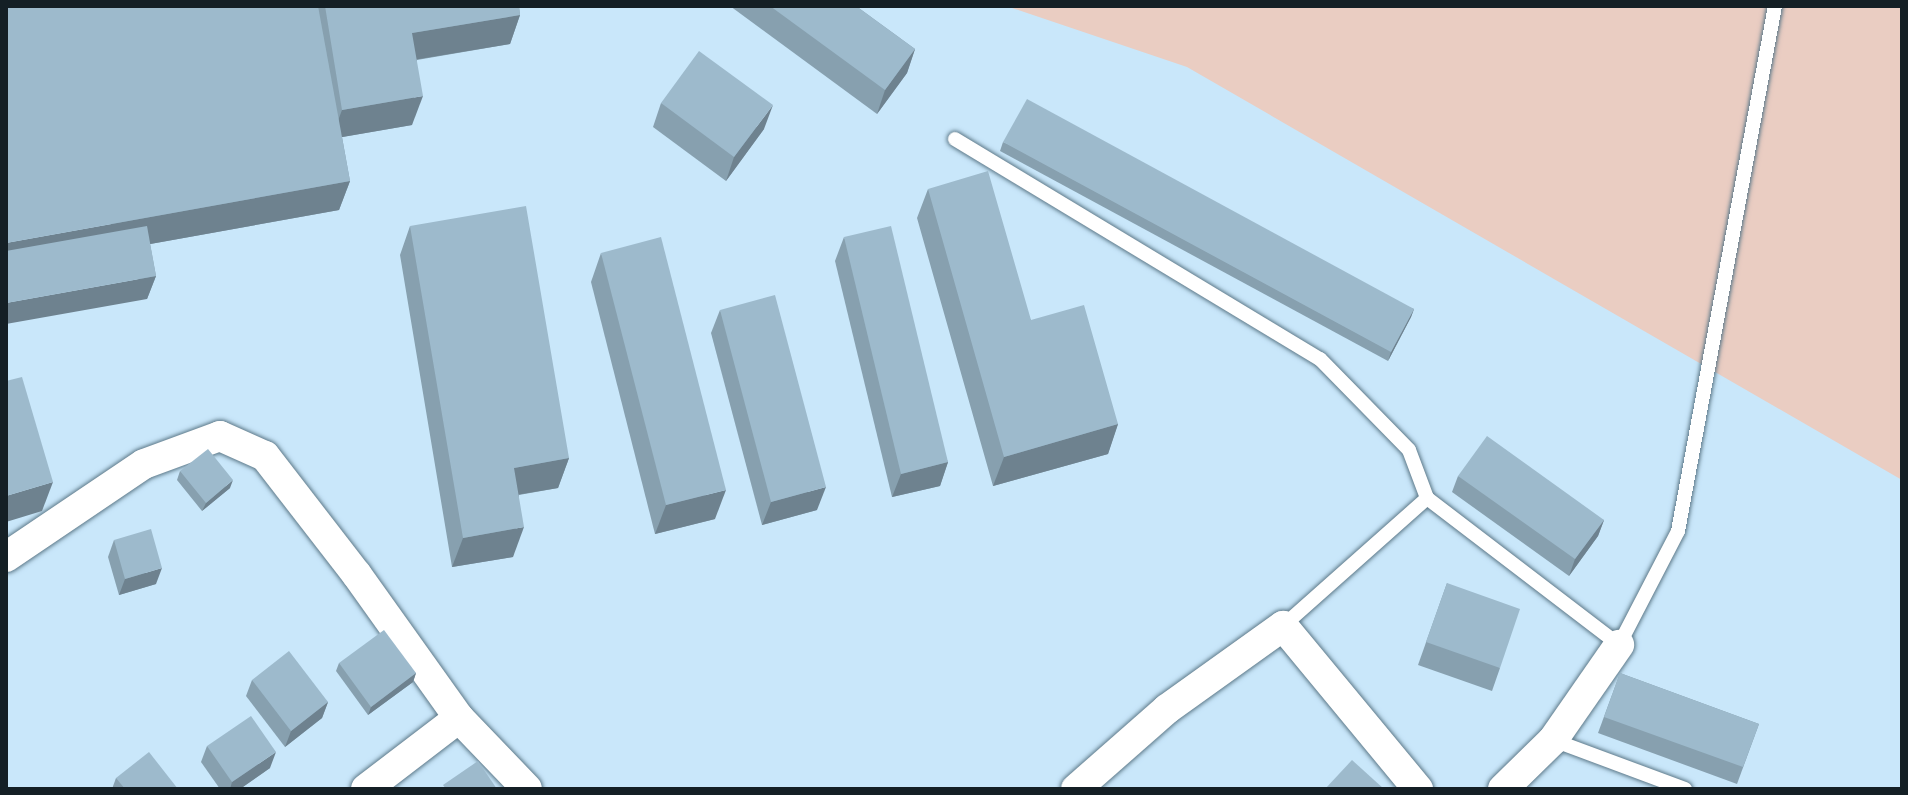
<!DOCTYPE html>
<style>
body{margin:0}
#map{position:relative;width:1908px;height:795px;overflow:hidden;background:#c9e7fa;font-family:Georgia,serif}
div>[style]{position:absolute}
[style*='--x']{left:calc(var(--x)*1px);top:calc(var(--y)*1px);width:calc(var(--w)*1px);rotate:calc(var(--a)*1deg)}
.green>*{inset:0;background:#eacdc2}
.roads{filter:drop-shadow(0 0 2px #5d7989) drop-shadow(0 0 2px #5d7989)}
.service>*{height:14px;margin:-7px;padding:0 7px;transform-origin:7px;border-radius:7px;background:#fff}
.minor>*{height:30px;margin:-15px;padding:0 15px;transform-origin:15px;border-radius:15px;background:#fff}
.wall>*{inset:0;background:#87a0af}
.shaded-wall>*{inset:0;background:#6e828f}
.building>*{inset:0;background:#9dbacc}
span{translate:-50% -50%;white-space:nowrap;text-align:center;line-height:1.15;-webkit-text-stroke:7px #c9e7fa;paint-order:stroke}
.frame{position:absolute;inset:0;border:8px solid #141f25;pointer-events:none}
</style>
<div id="map">
<div class="green">
<i style="clip-path:polygon(1006px 6px,1902px 6px,1902px 480px,1187px 67px)"></i>
</div>
<div class="roads">
<div class="service">
<i style="--x:955;--y:139;--w:426;--a:31.1"></i>
<i style="--x:1320;--y:359;--w:127;--a:45.6"></i>
<i style="--x:1409;--y:450;--w:51;--a:69.4"></i>
<i style="--x:1283;--y:626;--w:193;--a:-41.6"></i>
<i style="--x:1427;--y:498;--w:242;--a:37.4"></i>
<i style="--x:1619;--y:645;--w:128;--a:-62.6"></i>
<i style="--x:1678;--y:531;--w:534;--a:-79.53"></i>
<i style="--x:1553;--y:740;--w:141;--a:20.4"></i>
</div>
<div class="minor">
<i style="--x:6;--y:557;--w:166;--a:-34"></i>
<i style="--x:144;--y:464;--w:81;--a:-20.2"></i>
<i style="--x:220;--y:436;--w:49;--a:24"></i>
<i style="--x:265;--y:456;--w:150;--a:52.3"></i>
<i style="--x:357;--y:575;--w:176;--a:54.5"></i>
<i style="--x:459;--y:718;--w:98;--a:46.2"></i>
<i style="--x:366;--y:789;--w:117;--a:-37.4"></i>
<i style="--x:1076;--y:789;--w:121;--a:-41.3"></i>
<i style="--x:1167;--y:709;--w:143;--a:-35.6"></i>
<i style="--x:1283;--y:626;--w:212;--a:50.4"></i>
<i style="--x:1503;--y:789;--w:70;--a:-44.4"></i>
<i style="--x:1553;--y:740;--w:116;--a:-55.2"></i>
</div>
</div>
<div class="wall">
<i style="clip-path:polygon(6px 6px,519px 6px,520px 15px,510px 44px,417px 60px,412px 125px,342px 137px,350px 181px,339px 210px,150px 244px,156px 276px,147px 299px)"></i>
<i style="clip-path:polygon(730px 6px,856px 6px,915px 49px,907px 73px,877px 114px)"></i>
<i style="clip-path:polygon(661px 103px,764px 129px,726px 181px,653px 127px)"></i>
<i style="clip-path:polygon(1003px 142px,1414px 309px,1411px 317px,1388px 361px,1000px 151px)"></i>
<i style="clip-path:polygon(928px 189px,1031px 320px,1118px 424px,1108px 454px,993px 486px,917px 218px)"></i>
<i style="clip-path:polygon(410px 226px,569px 458px,558px 488px,519px 495px,513px 557px,452px 567px,400px 255px)"></i>
<i style="clip-path:polygon(844px 237px,948px 462px,940px 486px,892px 497px,835px 261px)"></i>
<i style="clip-path:polygon(601px 253px,715px 519px,655px 534px,591px 282px)"></i>
<i style="clip-path:polygon(720px 310px,817px 510px,762px 525px,711px 333px)"></i>
<i style="clip-path:polygon(180px 471px,230px 488px,202px 511px,177px 480px)"></i>
<i style="clip-path:polygon(1458px 476px,1604px 520px,1598px 536px,1569px 576px,1452px 492px)"></i>
<i style="clip-path:polygon(114px 540px,156px 584px,119px 595px,108px 557px)"></i>
<i style="clip-path:polygon(1447px 583px,1500px 668px,1492px 691px,1418px 665px)"></i>
<i style="clip-path:polygon(339px 663px,416px 673px,413px 682px,368px 715px,336px 671px)"></i>
<i style="clip-path:polygon(1620px 673px,1759px 724px,1737px 784px,1598px 733px)"></i>
<i style="clip-path:polygon(252px 680px,328px 702px,322px 718px,285px 747px,246px 696px)"></i>
<i style="clip-path:polygon(207px 746px,270px 768px,240px 789px,220px 789px,201px 762px)"></i>
<i style="clip-path:polygon(116px 778px,178px 789px,112px 789px)"></i>
</div>
<div class="shaded-wall">
<i style="clip-path:polygon(520px 15px,510px 44px,401px 62px,412px 33px)"></i>
<i style="clip-path:polygon(915px 49px,907px 73px,877px 114px,885px 90px)"></i>
<i style="clip-path:polygon(423px 96px,412px 125px,331px 139px,342px 110px)"></i>
<i style="clip-path:polygon(773px 105px,764px 129px,726px 181px,734px 157px)"></i>
<i style="clip-path:polygon(350px 181px,339px 210px,6px 270px,6px 243px)"></i>
<i style="clip-path:polygon(156px 276px,147px 299px,6px 324px,6px 303px)"></i>
<i style="clip-path:polygon(1414px 309px,1411px 317px,1388px 361px,1391px 352px)"></i>
<i style="clip-path:polygon(1118px 424px,1108px 454px,993px 486px,1004px 457px)"></i>
<i style="clip-path:polygon(569px 458px,558px 488px,504px 497px,514px 468px)"></i>
<i style="clip-path:polygon(948px 462px,940px 486px,892px 497px,901px 474px)"></i>
<i style="clip-path:polygon(233px 480px,230px 488px,202px 511px,206px 503px)"></i>
<i style="clip-path:polygon(53px 482px,42px 511px,6px 522px,6px 496px)"></i>
<i style="clip-path:polygon(826px 487px,817px 510px,762px 525px,771px 502px)"></i>
<i style="clip-path:polygon(726px 490px,715px 519px,655px 534px,666px 505px)"></i>
<i style="clip-path:polygon(1604px 520px,1598px 536px,1569px 576px,1575px 559px)"></i>
<i style="clip-path:polygon(524px 527px,513px 557px,452px 567px,463px 538px)"></i>
<i style="clip-path:polygon(162px 568px,156px 584px,119px 595px,125px 579px)"></i>
<i style="clip-path:polygon(416px 673px,413px 682px,368px 715px,371px 707px)"></i>
<i style="clip-path:polygon(328px 702px,322px 718px,285px 747px,291px 731px)"></i>
<i style="clip-path:polygon(276px 752px,270px 768px,240px 789px,230px 789px,232px 782px)"></i>
</div>
<div class="building">
<i style="clip-path:polygon(6px 6px,318px 6px,350px 181px,6px 243px)"></i>
<i style="clip-path:polygon(325px 6px,519px 6px,520px 15px,412px 33px,423px 96px,342px 110px)"></i>
<i style="clip-path:polygon(770px 6px,856px 6px,915px 49px,885px 90px)"></i>
<i style="clip-path:polygon(699px 51px,773px 105px,734px 157px,661px 103px)"></i>
<i style="clip-path:polygon(1027px 99px,1414px 309px,1391px 352px,1003px 142px)"></i>
<i style="clip-path:polygon(988px 171px,1031px 320px,1084px 305px,1118px 424px,1004px 457px,928px 189px)"></i>
<i style="clip-path:polygon(526px 206px,569px 458px,514px 468px,524px 527px,463px 538px,410px 226px)"></i>
<i style="clip-path:polygon(147px 226px,156px 276px,6px 303px,6px 251px)"></i>
<i style="clip-path:polygon(891px 226px,948px 462px,901px 474px,844px 237px)"></i>
<i style="clip-path:polygon(661px 237px,726px 490px,666px 505px,601px 253px)"></i>
<i style="clip-path:polygon(775px 295px,826px 487px,771px 502px,720px 310px)"></i>
<i style="clip-path:polygon(22px 377px,53px 482px,6px 496px,6px 381px)"></i>
<i style="clip-path:polygon(1487px 436px,1604px 520px,1575px 559px,1458px 476px)"></i>
<i style="clip-path:polygon(208px 449px,233px 480px,206px 503px,180px 471px)"></i>
<i style="clip-path:polygon(151px 529px,162px 568px,125px 579px,114px 540px)"></i>
<i style="clip-path:polygon(1447px 583px,1520px 609px,1500px 668px,1426px 642px)"></i>
<i style="clip-path:polygon(384px 630px,416px 673px,371px 707px,339px 663px)"></i>
<i style="clip-path:polygon(289px 651px,328px 702px,291px 731px,252px 680px)"></i>
<i style="clip-path:polygon(1620px 673px,1759px 724px,1743px 767px,1604px 717px)"></i>
<i style="clip-path:polygon(251px 716px,276px 752px,232px 782px,207px 746px)"></i>
<i style="clip-path:polygon(149px 752px,178px 789px,125px 789px,116px 778px)"></i>
<i style="clip-path:polygon(1352px 760px,1384px 789px,1325px 789px)"></i>
<i style="clip-path:polygon(478px 761px,497px 789px,446px 789px,443px 785px)"></i>
</div>
<div class="frame"></div>
</div>
